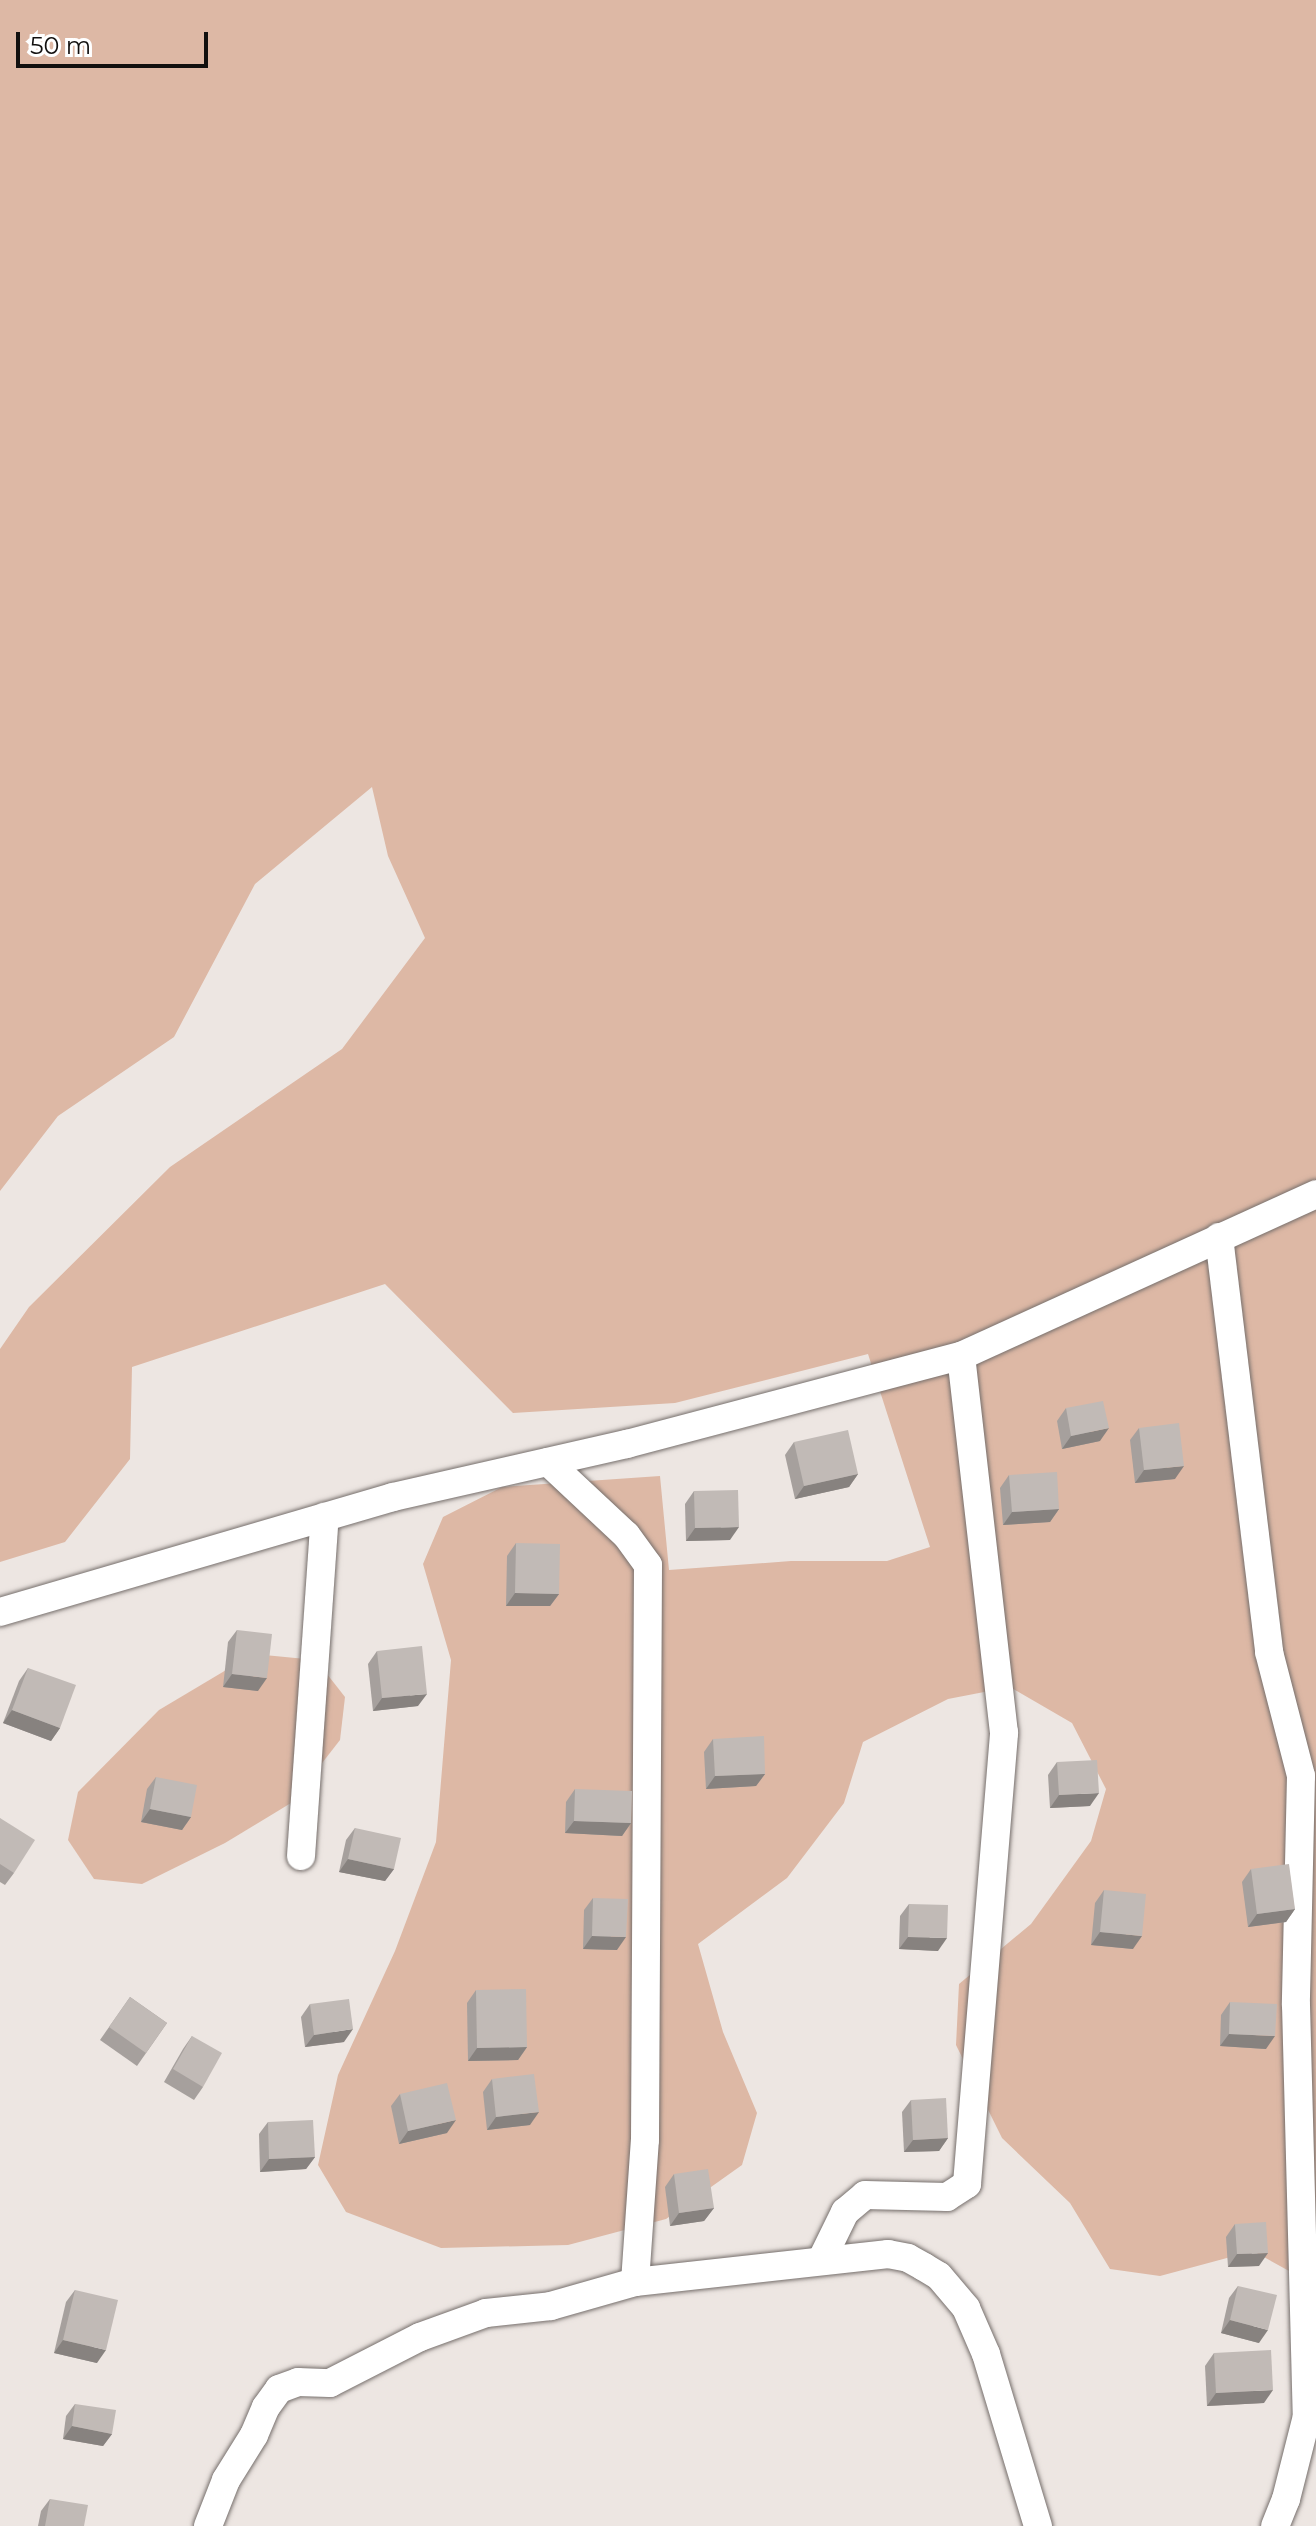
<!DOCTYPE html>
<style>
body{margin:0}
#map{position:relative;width:1316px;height:2526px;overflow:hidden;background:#ede6e2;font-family:Montserrat,sans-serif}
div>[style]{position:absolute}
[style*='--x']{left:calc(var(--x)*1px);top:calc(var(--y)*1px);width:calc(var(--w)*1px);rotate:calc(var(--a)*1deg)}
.green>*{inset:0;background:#ddb8a5}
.roads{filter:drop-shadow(0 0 2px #766f6c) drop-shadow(0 0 2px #766f6c)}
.street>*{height:28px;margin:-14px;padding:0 14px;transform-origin:14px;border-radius:14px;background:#fff}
.wall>*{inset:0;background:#a6a09d}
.shaded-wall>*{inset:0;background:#87827f}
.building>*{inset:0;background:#c1bab6}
span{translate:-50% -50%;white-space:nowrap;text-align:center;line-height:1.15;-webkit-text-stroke:8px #fff;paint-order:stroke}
.scale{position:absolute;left:16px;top:32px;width:192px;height:36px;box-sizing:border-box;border:4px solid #12100f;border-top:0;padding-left:10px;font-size:24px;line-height:28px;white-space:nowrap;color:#12100f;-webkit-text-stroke:6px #fff;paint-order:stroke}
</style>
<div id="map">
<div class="green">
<i style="clip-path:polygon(0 0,1316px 0,1316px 2369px,1300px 2277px,1253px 2251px,1160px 2276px,1110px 2269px,1070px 2203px,1002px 2138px,956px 2045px,959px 1984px,1031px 1924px,1091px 1841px,1106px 1789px,1072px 1723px,1010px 1687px,948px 1699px,863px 1742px,844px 1803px,787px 1878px,698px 1944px,723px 2032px,757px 2113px,742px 2165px,666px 2219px,568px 2245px,441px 2248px,346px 2212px,318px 2165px,338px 2075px,395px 1951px,436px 1842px,451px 1660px,423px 1564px,443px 1517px,502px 1487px,660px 1476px,669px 1570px,791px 1561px,887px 1561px,930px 1547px,868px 1354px,675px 1403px,513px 1413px,385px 1284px,132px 1367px,130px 1459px,65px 1542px,0 1562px,0 1349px,29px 1307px,170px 1167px,342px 1049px,425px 938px,388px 856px,372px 787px,255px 884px,174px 1037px,58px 1116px,0 1191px)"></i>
<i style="clip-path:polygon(253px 1654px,316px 1660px,345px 1697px,340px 1740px,291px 1803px,225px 1843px,142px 1884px,94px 1879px,68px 1840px,78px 1792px,159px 1710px)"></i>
</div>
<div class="roads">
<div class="street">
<i style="--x:1219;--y:1237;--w:418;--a:83.1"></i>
<i style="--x:1269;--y:1652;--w:128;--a:75.5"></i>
<i style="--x:1301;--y:1776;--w:229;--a:91.3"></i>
<i style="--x:1296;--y:2005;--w:411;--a:88.5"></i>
<i style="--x:1307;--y:2416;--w:86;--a:104.2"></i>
<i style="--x:1286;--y:2499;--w:29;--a:112"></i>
<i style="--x:0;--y:1612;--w:409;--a:-16.3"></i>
<i style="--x:393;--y:1497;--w:240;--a:-12.8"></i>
<i style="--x:627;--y:1444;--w:345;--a:-14.8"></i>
<i style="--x:961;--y:1356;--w:390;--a:-24.5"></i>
<i style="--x:301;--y:1856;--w:340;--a:-86"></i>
<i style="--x:821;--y:2261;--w:55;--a:-63.9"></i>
<i style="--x:845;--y:2212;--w:26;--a:-40"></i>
<i style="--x:865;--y:2195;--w:82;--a:1.4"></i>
<i style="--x:947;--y:2197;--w:24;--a:-33"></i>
<i style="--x:967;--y:2184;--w:453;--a:-85.3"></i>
<i style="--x:1004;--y:1733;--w:379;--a:-96.5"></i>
<i style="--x:635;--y:2282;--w:255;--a:-6.3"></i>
<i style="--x:888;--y:2254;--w:20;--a:11"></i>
<i style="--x:908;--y:2258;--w:18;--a:29"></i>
<i style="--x:924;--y:2267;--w:17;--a:31"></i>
<i style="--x:939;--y:2276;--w:42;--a:49.8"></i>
<i style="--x:966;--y:2308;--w:50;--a:66.5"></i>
<i style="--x:986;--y:2354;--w:180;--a:73.2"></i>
<i style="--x:208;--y:2526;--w:49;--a:-68.6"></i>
<i style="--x:226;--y:2480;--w:53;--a:-58.1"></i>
<i style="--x:254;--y:2435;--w:30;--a:-67"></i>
<i style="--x:266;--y:2407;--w:22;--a:-54"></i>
<i style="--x:279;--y:2389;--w:20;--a:-20"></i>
<i style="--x:298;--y:2382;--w:32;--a:2"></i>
<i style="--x:330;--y:2383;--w:101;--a:-27.1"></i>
<i style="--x:420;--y:2337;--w:70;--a:-20"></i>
<i style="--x:486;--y:2313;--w:65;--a:-6.1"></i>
<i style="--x:551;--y:2306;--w:87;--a:-15.9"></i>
<i style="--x:635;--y:2282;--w:142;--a:-86"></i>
<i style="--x:645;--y:2140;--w:575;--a:-89.7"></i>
<i style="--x:648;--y:1565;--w:37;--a:-126"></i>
<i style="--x:626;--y:1535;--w:107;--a:-136.9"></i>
</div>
</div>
<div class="wall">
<i style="clip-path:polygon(1066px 1408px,1100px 1441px,1062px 1449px,1057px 1421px)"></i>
<i style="clip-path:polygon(1139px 1428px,1175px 1479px,1135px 1483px,1130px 1440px)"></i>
<i style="clip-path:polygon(794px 1442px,858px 1474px,849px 1487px,795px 1499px,785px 1455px)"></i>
<i style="clip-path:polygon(1009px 1475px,1059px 1509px,1050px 1522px,1003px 1525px,1000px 1488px)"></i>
<i style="clip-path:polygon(694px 1491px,730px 1540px,686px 1541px,685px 1504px)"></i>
<i style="clip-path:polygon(516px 1543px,559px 1594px,550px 1606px,506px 1606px,507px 1556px)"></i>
<i style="clip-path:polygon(237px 1630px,258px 1691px,223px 1687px,228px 1642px)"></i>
<i style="clip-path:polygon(377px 1651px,418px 1706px,373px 1711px,368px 1664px)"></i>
<i style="clip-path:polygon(28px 1668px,60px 1728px,51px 1741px,3px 1723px,19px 1681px)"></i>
<i style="clip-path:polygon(713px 1739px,765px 1774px,756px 1786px,706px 1789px,704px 1752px)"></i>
<i style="clip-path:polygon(1057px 1762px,1090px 1806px,1050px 1808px,1048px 1775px)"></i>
<i style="clip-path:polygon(156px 1777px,191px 1817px,182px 1830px,141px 1822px,147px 1789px)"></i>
<i style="clip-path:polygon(575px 1789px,631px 1823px,622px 1836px,565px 1833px,566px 1802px)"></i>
<i style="clip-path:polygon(0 1818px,14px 1873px,5px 1885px,0 1882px)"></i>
<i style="clip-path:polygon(355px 1828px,394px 1869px,385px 1881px,339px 1872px,346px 1840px)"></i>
<i style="clip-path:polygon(1251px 1869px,1295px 1909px,1286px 1922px,1248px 1927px,1242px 1882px)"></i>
<i style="clip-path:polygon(1104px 1890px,1133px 1949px,1091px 1945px,1095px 1903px)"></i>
<i style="clip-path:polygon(593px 1898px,617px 1950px,583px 1949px,584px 1910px)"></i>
<i style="clip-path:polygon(909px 1904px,938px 1951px,899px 1949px,900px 1916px)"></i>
<i style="clip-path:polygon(476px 1990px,527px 2047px,518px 2060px,468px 2061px,467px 2003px)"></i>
<i style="clip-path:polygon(130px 1997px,167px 2023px,137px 2066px,100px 2040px)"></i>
<i style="clip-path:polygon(1230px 2002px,1266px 2049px,1220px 2046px,1221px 2015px)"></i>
<i style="clip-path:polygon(310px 2004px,344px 2042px,305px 2047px,301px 2017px)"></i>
<i style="clip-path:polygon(192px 2036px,203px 2087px,194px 2100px,164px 2082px,183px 2049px)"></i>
<i style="clip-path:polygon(492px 2079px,530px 2125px,487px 2130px,483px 2092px)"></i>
<i style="clip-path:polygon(400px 2094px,447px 2133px,399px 2144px,391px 2106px)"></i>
<i style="clip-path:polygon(911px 2100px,948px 2138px,939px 2151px,904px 2152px,902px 2112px)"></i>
<i style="clip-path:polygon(268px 2122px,315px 2157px,306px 2169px,260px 2172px,259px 2134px)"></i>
<i style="clip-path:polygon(674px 2174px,714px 2208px,704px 2221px,670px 2226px,665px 2187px)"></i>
<i style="clip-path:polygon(1235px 2224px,1259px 2266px,1228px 2267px,1226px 2237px)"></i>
<i style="clip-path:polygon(1238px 2286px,1259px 2343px,1221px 2333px,1229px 2298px)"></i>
<i style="clip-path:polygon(75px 2290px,97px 2363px,54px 2353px,66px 2302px)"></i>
<i style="clip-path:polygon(1214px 2353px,1264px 2403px,1207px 2406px,1205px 2366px)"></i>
<i style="clip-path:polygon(75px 2404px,112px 2434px,103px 2446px,63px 2439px,66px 2416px)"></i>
<i style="clip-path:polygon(50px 2499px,84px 2526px,38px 2526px,41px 2511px)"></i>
</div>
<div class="shaded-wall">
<i style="clip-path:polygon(1109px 1428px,1100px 1441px,1062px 1449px,1071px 1436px)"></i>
<i style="clip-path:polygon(1184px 1466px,1175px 1479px,1135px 1483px,1144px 1470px)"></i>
<i style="clip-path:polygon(858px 1474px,849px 1487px,795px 1499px,804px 1486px)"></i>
<i style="clip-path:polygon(1059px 1509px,1050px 1522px,1003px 1525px,1012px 1512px)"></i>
<i style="clip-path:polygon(739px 1527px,730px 1540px,686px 1541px,695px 1528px)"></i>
<i style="clip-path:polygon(515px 1593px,559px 1594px,550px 1606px,506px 1606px)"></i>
<i style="clip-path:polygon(232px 1674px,267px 1678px,258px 1691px,223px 1687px)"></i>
<i style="clip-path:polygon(427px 1694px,418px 1706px,373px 1711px,382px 1698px)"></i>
<i style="clip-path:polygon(12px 1710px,60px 1728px,51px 1741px,3px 1723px)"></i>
<i style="clip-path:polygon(765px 1774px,756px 1786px,706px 1789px,715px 1776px)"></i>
<i style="clip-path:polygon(1099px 1793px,1090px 1806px,1050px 1808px,1059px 1795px)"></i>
<i style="clip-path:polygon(150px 1809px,191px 1817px,182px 1830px,141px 1822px)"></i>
<i style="clip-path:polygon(574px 1821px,631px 1823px,622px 1836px,565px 1833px)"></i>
<i style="clip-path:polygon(348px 1859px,394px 1869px,385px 1881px,339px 1872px)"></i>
<i style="clip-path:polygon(1295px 1909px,1286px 1922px,1248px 1927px,1257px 1914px)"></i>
<i style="clip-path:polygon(1100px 1932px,1142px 1936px,1133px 1949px,1091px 1945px)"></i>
<i style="clip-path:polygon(592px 1936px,626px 1937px,617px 1950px,583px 1949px)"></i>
<i style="clip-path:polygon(908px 1937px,947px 1938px,938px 1951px,899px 1949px)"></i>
<i style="clip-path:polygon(353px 2029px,344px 2042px,305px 2047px,314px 2035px)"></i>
<i style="clip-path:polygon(1229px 2034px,1275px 2036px,1266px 2049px,1220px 2046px)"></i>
<i style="clip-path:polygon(527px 2047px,518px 2060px,468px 2061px,477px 2048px)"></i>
<i style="clip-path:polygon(539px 2112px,530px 2125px,487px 2130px,496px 2117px)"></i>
<i style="clip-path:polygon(456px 2120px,447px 2133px,399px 2144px,408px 2131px)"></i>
<i style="clip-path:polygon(948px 2138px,939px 2151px,904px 2152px,913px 2140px)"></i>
<i style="clip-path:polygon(315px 2157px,306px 2169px,260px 2172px,269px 2159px)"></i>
<i style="clip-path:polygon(714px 2208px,704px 2221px,670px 2226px,679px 2213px)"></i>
<i style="clip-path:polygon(1268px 2253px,1259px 2266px,1228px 2267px,1237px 2254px)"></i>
<i style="clip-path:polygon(1230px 2320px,1268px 2330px,1259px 2343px,1221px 2333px)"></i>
<i style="clip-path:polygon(63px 2340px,106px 2350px,97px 2363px,54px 2353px)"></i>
<i style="clip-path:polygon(1273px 2390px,1264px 2403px,1207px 2406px,1216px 2393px)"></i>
<i style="clip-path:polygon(72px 2426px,112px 2434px,103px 2446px,63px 2439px)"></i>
</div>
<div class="building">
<i style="clip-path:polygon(1103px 1401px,1109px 1428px,1071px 1436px,1066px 1408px)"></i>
<i style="clip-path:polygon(1179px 1423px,1184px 1466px,1144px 1470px,1139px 1428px)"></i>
<i style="clip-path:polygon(848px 1430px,858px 1474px,804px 1486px,794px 1442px)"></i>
<i style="clip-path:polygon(1057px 1472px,1059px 1509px,1012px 1512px,1009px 1475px)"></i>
<i style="clip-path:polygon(738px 1490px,739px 1527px,695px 1528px,694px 1491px)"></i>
<i style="clip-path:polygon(516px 1543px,560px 1544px,559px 1594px,515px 1593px)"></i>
<i style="clip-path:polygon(237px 1630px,272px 1634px,267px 1678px,232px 1674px)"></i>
<i style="clip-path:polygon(422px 1646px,427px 1694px,382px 1698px,377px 1651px)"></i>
<i style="clip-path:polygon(28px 1668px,76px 1685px,60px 1728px,12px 1710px)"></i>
<i style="clip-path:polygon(764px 1736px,765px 1774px,715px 1776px,713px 1739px)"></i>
<i style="clip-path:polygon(1097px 1760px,1099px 1793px,1059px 1795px,1057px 1762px)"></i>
<i style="clip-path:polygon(156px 1777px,197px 1785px,191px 1817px,150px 1809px)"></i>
<i style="clip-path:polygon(575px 1789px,632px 1791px,631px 1823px,574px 1821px)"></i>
<i style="clip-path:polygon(0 1818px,35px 1840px,14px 1873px,0 1864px)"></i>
<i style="clip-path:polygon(355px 1828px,401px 1838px,394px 1869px,348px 1859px)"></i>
<i style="clip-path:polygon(1289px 1864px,1295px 1909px,1257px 1914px,1251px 1869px)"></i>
<i style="clip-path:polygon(1104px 1890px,1146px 1894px,1142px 1936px,1100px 1932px)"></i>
<i style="clip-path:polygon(593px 1898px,628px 1899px,626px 1937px,592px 1936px)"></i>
<i style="clip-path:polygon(909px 1904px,948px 1905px,947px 1938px,908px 1937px)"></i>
<i style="clip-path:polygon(526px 1989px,527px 2047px,477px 2048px,476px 1990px)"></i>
<i style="clip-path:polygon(130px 1997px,167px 2023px,146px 2053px,109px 2027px)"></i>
<i style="clip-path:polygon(349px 1999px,353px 2029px,314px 2035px,310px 2004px)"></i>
<i style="clip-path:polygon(1230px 2002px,1277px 2004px,1275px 2036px,1229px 2034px)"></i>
<i style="clip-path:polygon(192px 2036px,222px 2053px,203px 2087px,173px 2069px)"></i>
<i style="clip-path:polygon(534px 2074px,539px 2112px,496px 2117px,492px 2079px)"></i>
<i style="clip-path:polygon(447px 2083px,456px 2120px,408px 2131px,400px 2094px)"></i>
<i style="clip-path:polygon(946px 2098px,948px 2138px,913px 2140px,911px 2100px)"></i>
<i style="clip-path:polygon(313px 2120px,315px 2157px,269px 2159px,268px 2122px)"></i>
<i style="clip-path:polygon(708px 2169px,714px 2208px,679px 2213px,674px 2174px)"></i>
<i style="clip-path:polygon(1266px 2222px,1268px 2253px,1237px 2254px,1235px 2224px)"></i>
<i style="clip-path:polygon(1238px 2286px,1277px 2295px,1268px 2330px,1230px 2320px)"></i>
<i style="clip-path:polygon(75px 2290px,118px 2300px,106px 2350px,63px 2340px)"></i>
<i style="clip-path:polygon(1271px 2350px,1273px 2390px,1216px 2393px,1214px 2353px)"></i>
<i style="clip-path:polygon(75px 2404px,116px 2410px,112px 2434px,72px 2426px)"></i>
<i style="clip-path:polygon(50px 2499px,88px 2505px,84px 2526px,45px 2526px)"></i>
</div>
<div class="scale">50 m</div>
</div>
